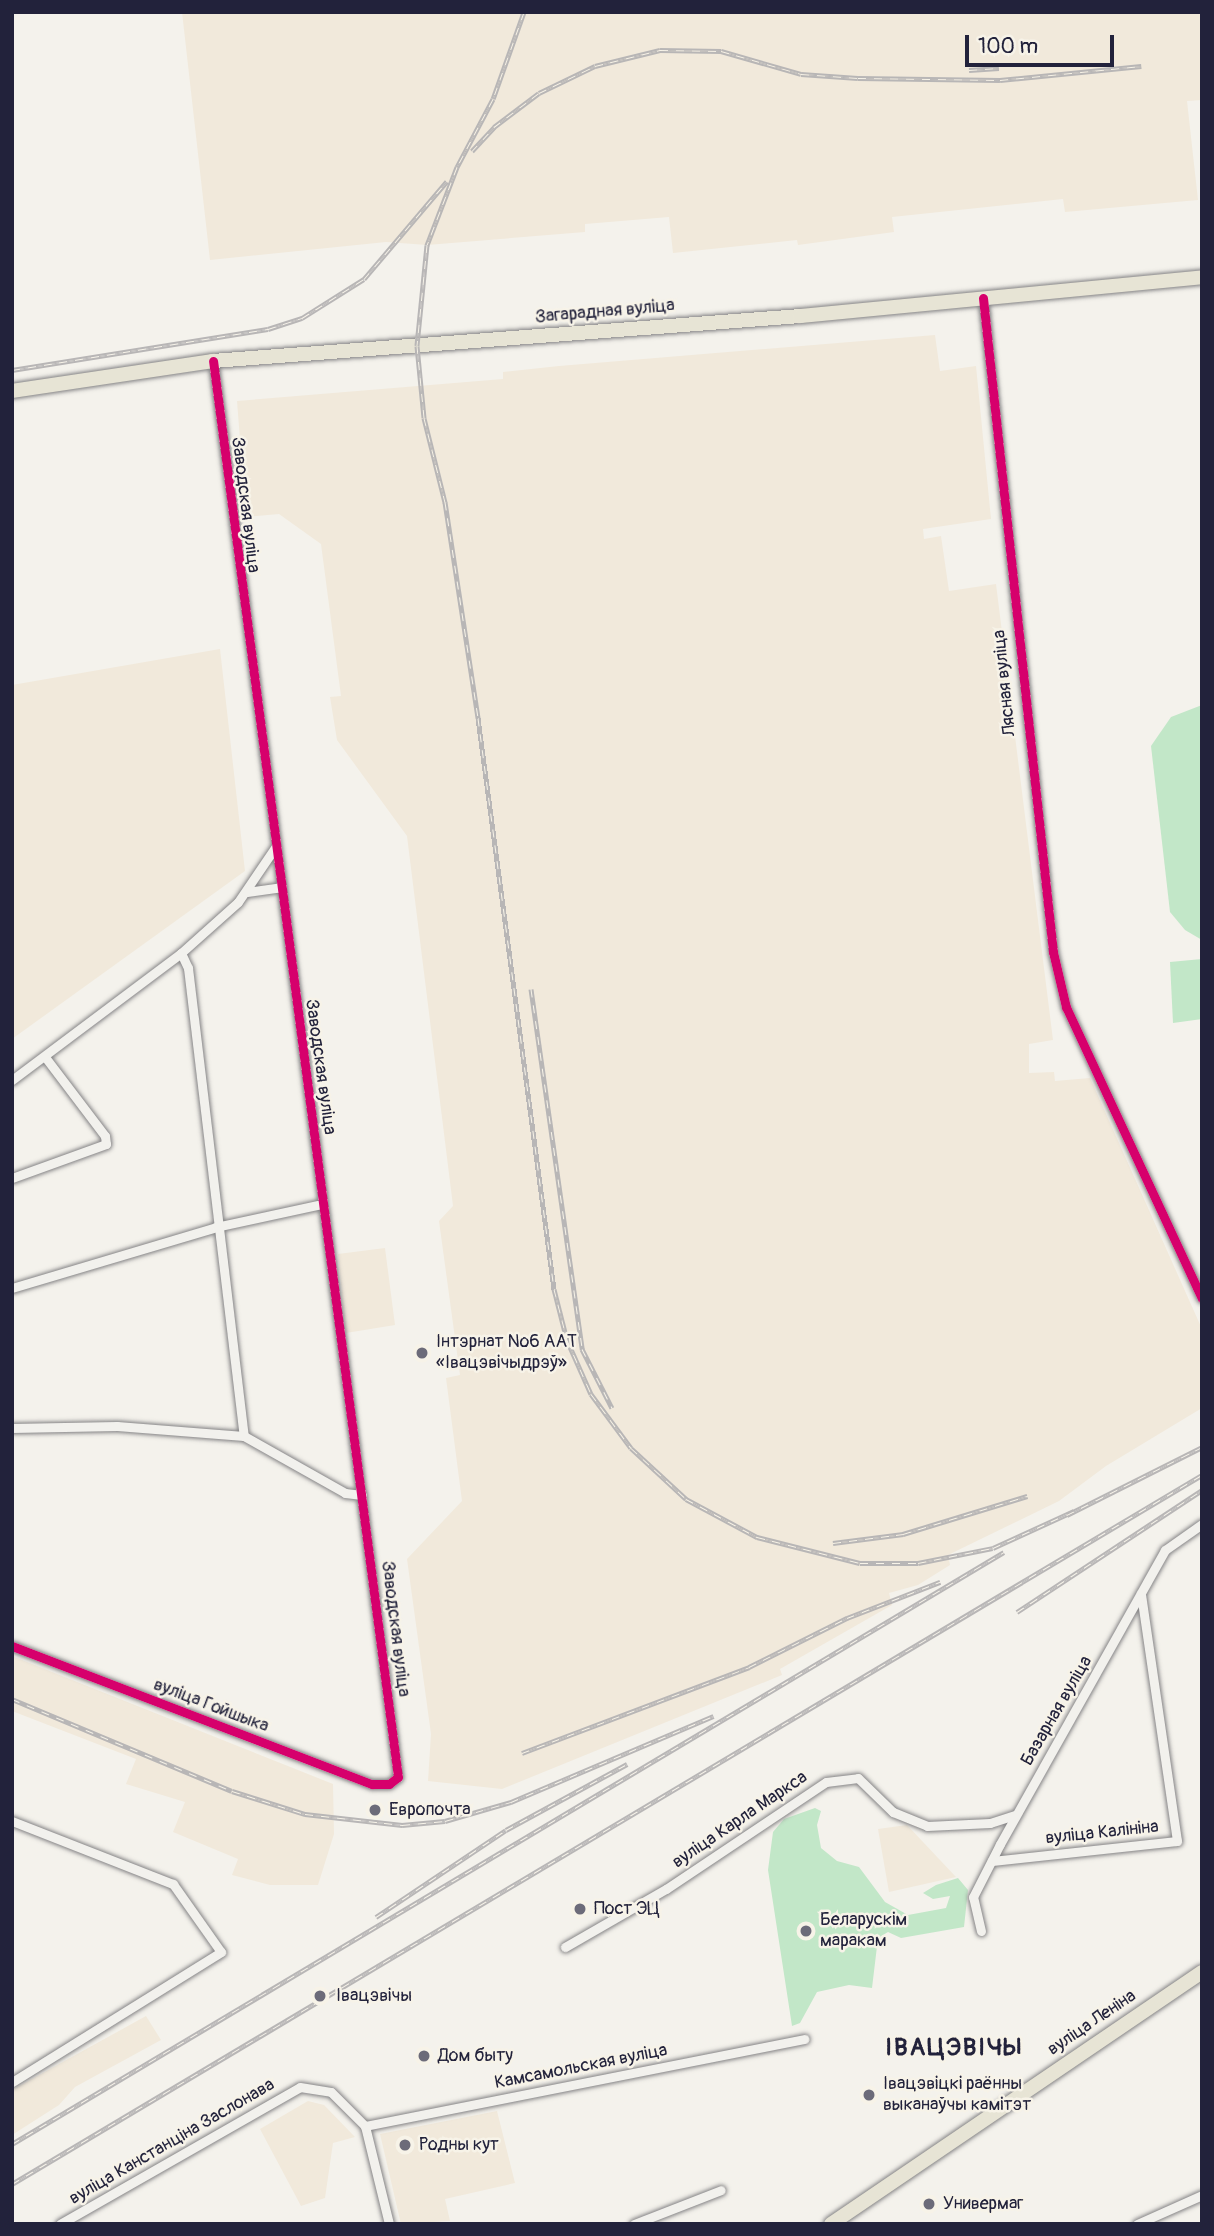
<!DOCTYPE html>
<meta charset="utf-8">
<style>
body{margin:0}
#map{position:relative;width:1214px;height:2236px;overflow:hidden;background:#f4f2ec;font-family:Pangolin,sans-serif}
div>[style]{position:absolute}
[style*='--x']{left:calc(var(--x)*1px);top:calc(var(--y)*1px);width:calc(var(--w)*1px);rotate:calc(var(--a)*1deg)}
.built>*{inset:0;background:#f1e9db}
.green>*{inset:0;background:#c2e7c8}
.roads{filter:drop-shadow(0 0 2px #858486) drop-shadow(0 0 2px #858486)}
.minor>*{height:9px;margin:-4.5px;padding:0 4.5px;transform-origin:4.5px;border-radius:4.5px;background:#f2f1ed}
.primary>*{height:14px;margin:-7px;padding:0 7px;transform-origin:7px;border-radius:7px;background:#e7e4d5}
.rail>*{height:5px;margin-top:-2.5px;transform-origin:0;background:repeating-linear-gradient(90deg,#f7f3e8 0 8px,#b8b6b6 0 16px);box-sizing:border-box;border-block:2px solid #b8b6b6}
.cycleway>*{height:9px;margin:-4.5px;padding:0 4.5px;transform-origin:4.5px;border-radius:4.5px;background:#d6006c}
.dots>*{width:19px;height:19px;translate:-50% -50%;box-sizing:border-box;border:4px solid #f7f3e8;border-radius:50%}
span{translate:-50% -50%;white-space:nowrap;text-align:center;line-height:1.15;-webkit-text-stroke:5px #f7f3e8;paint-order:stroke}
.street-label{font-size:18px;color:#22223b}
.poi-label{font-size:18px;color:#22223b}
.left{translate:0 -50%;text-align:left}
.district-label{font-size:24px;color:#22223b;font-weight:700;letter-spacing:2px}
.frame{position:absolute;inset:0;border:14px solid #22223b;pointer-events:none}
.scale{position:absolute;left:965px;top:35px;width:149px;height:32px;box-sizing:border-box;border:4px solid #22223b;border-top:0;padding-left:9px;font-size:21px;line-height:24px;white-space:nowrap;color:#22223b;-webkit-text-stroke:5px #f7f3e8;paint-order:stroke}
</style>
<div id="map">
<div class="built">
<i style="clip-path:polygon(182px 12px,1202px 12px,1202px 100px,1187px 101px,1198px 200px,1065px 212px,1063px 199px,892px 217px,894px 232px,798px 245px,797px 240px,673px 253px,669px 217px,585px 224px,585px 232px,427px 245px,386px 242px,210px 260px)"></i>
<i style="clip-path:polygon(935px 335px,940px 371px,976px 366px,991px 519px,923px 529px,924px 539px,941px 536px,949px 591px,996px 584px,1053px 1040px,1029px 1044px,1029px 1073px,1054px 1072px,1055px 1081px,1090px 1078px,1202px 1329px,1202px 1408px,1106px 1466px,1059px 1501px,948px 1555px,950px 1565px,918px 1585px,889px 1593px,892px 1605px,780px 1669px,782px 1675px,502px 1789px,428px 1781px,431px 1734px,407px 1559px,462px 1501px,446px 1378px,460px 1375px,439px 1221px,453px 1206px,407px 836px,337px 740px,330px 697px,341px 696px,321px 544px,279px 514px,246px 517px,237px 401px,503px 379px,503px 372px,559px 366px)"></i>
<i style="clip-path:polygon(220px 649px,245px 871px,12px 1039px,12px 685px)"></i>
<i style="clip-path:polygon(385px 1248px,395px 1325px,346px 1333px,338px 1254px)"></i>
<i style="clip-path:polygon(12px 1656px,333px 1784px,334px 1834px,318px 1885px,270px 1885px,232px 1875px,238px 1859px,173px 1832px,185px 1802px,126px 1784px,136px 1759px,12px 1711px)"></i>
<i style="clip-path:polygon(907px 1825px,956px 1877px,889px 1892px,878px 1829px)"></i>
<i style="clip-path:polygon(146px 2016px,161px 2040px,75px 2087px,59px 2105px,12px 2135px,12px 2090px)"></i>
<i style="clip-path:polygon(308px 2101px,324px 2105px,355px 2137px,333px 2143px,325px 2198px,301px 2206px,260px 2129px)"></i>
<i style="clip-path:polygon(497px 2111px,515px 2183px,445px 2199px,450px 2221px,401px 2224px,380px 2134px)"></i>
</div>
<div class="green">
<i style="clip-path:polygon(1202px 705px,1202px 940px,1185px 930px,1170px 912px,1151px 746px,1171px 717px)"></i>
<i style="clip-path:polygon(1202px 959px,1202px 1019px,1173px 1023px,1170px 962px)"></i>
<i style="clip-path:polygon(815px 1808px,821px 1811px,817px 1825px,821px 1848px,837px 1861px,859px 1867px,885px 1902px,908px 1915px,946px 1908px,950px 1896px,933px 1899px,923px 1893px,936px 1885px,958px 1878px,968px 1890px,964px 1927px,901px 1938px,888px 1932px,878px 1938px,872px 1988px,849px 1985px,817px 1992px,800px 2023px,792px 2026px,768px 1870px,773px 1832px,784px 1819px)"></i>
</div>
<div class="roads">
<div class="minor">
<i style="--x:983;--y:298;--w:658;--a:83.89"></i>
<i style="--x:1053;--y:952;--w:57;--a:76.7"></i>
<i style="--x:1066;--y:1007;--w:321;--a:65"></i>
<i style="--x:247;--y:892;--w:34;--a:-8"></i>
<i style="--x:181;--y:953;--w:17;--a:65"></i>
<i style="--x:188;--y:968;--w:471;--a:83.2"></i>
<i style="--x:12;--y:1080;--w:211;--a:-36.9"></i>
<i style="--x:181;--y:953;--w:76;--a:-41.8"></i>
<i style="--x:238;--y:902;--w:68;--a:-55.8"></i>
<i style="--x:12;--y:1178;--w:100;--a:-19.9"></i>
<i style="--x:106;--y:1144;--w:8;--a:-97"></i>
<i style="--x:105;--y:1136;--w:99;--a:-127.2"></i>
<i style="--x:12;--y:1288;--w:213;--a:-16.6"></i>
<i style="--x:216;--y:1227;--w:108;--a:-12.2"></i>
<i style="--x:12;--y:1428;--w:105;--a:-1.1"></i>
<i style="--x:117;--y:1426;--w:127;--a:4.5"></i>
<i style="--x:244;--y:1436;--w:116;--a:29.4"></i>
<i style="--x:345;--y:1493;--w:17;--a:7"></i>
<i style="--x:12;--y:1646;--w:386;--a:21"></i>
<i style="--x:372;--y:1784;--w:17;--a:0"></i>
<i style="--x:389;--y:1784;--w:11;--a:-38"></i>
<i style="--x:398;--y:1777;--w:1428;--a:-97.44"></i>
<i style="--x:12;--y:1821;--w:173;--a:21.4"></i>
<i style="--x:173;--y:1884;--w:83;--a:54.8"></i>
<i style="--x:221;--y:1952;--w:246;--a:148.1"></i>
<i style="--x:992;--y:1861;--w:186;--a:-6.2"></i>
<i style="--x:1177;--y:1841;--w:250;--a:-98.3"></i>
<i style="--x:981;--y:1931;--w:35;--a:-103"></i>
<i style="--x:973;--y:1897;--w:59;--a:-63"></i>
<i style="--x:1000;--y:1844;--w:337;--a:-60.7"></i>
<i style="--x:1165;--y:1550;--w:45;--a:-35.1"></i>
<i style="--x:565;--y:1947;--w:116;--a:-29.9"></i>
<i style="--x:666;--y:1889;--w:192;--a:-33.8"></i>
<i style="--x:826;--y:1782;--w:32;--a:-7"></i>
<i style="--x:858;--y:1778;--w:49;--a:44.2"></i>
<i style="--x:893;--y:1812;--w:37;--a:22"></i>
<i style="--x:927;--y:1826;--w:63;--a:-2.7"></i>
<i style="--x:990;--y:1823;--w:26;--a:-18"></i>
<i style="--x:365;--y:2126;--w:448;--a:-11.2"></i>
<i style="--x:60;--y:2224;--w:276;--a:-29.7"></i>
<i style="--x:300;--y:2087;--w:31;--a:9"></i>
<i style="--x:331;--y:2092;--w:48;--a:45"></i>
<i style="--x:365;--y:2126;--w:101;--a:76.2"></i>
<i style="--x:634;--y:2224;--w:93;--a:-21.3"></i>
<i style="--x:1137;--y:2224;--w:71;--a:-24"></i>
</div>
<div class="primary">
<i style="--x:12;--y:391;--w:203;--a:-8.5"></i>
<i style="--x:213;--y:361;--w:589;--a:-4.38"></i>
<i style="--x:800;--y:316;--w:404;--a:-5.5"></i>
<i style="--x:831;--y:2224;--w:448;--a:-34.2"></i>
</div>
</div>
<div class="rail">
<i style="--x:524;--y:12;--w:92;--a:109.6"></i>
<i style="--x:493;--y:99;--w:77;--a:117.9"></i>
<i style="--x:457;--y:167;--w:84;--a:111"></i>
<i style="--x:427;--y:245;--w:101;--a:95.7"></i>
<i style="--x:417;--y:346;--w:72;--a:84.4"></i>
<i style="--x:424;--y:418;--w:87;--a:76"></i>
<i style="--x:445;--y:502;--w:219;--a:81.3"></i>
<i style="--x:478;--y:718;--w:576;--a:82.42"></i>
<i style="--x:554;--y:1289;--w:53;--a:75.7"></i>
<i style="--x:567;--y:1340;--w:59;--a:66"></i>
<i style="--x:591;--y:1394;--w:67;--a:53.5"></i>
<i style="--x:631;--y:1448;--w:75;--a:42.8"></i>
<i style="--x:686;--y:1499;--w:81;--a:28.2"></i>
<i style="--x:757;--y:1537;--w:106;--a:14.2"></i>
<i style="--x:860;--y:1563;--w:58;--a:0"></i>
<i style="--x:918;--y:1563;--w:76;--a:-11.3"></i>
<i style="--x:993;--y:1548;--w:89;--a:-24.6"></i>
<i style="--x:969;--y:70;--w:30;--a:-4"></i>
<i style="--x:472;--y:151;--w:33;--a:-47"></i>
<i style="--x:494;--y:127;--w:56;--a:-37.1"></i>
<i style="--x:539;--y:93;--w:62;--a:-25.7"></i>
<i style="--x:595;--y:66;--w:67;--a:-13.8"></i>
<i style="--x:660;--y:50;--w:61;--a:0.9"></i>
<i style="--x:721;--y:51;--w:83;--a:16"></i>
<i style="--x:801;--y:74;--w:57;--a:4"></i>
<i style="--x:858;--y:78;--w:142;--a:0.8"></i>
<i style="--x:1000;--y:80;--w:142;--a:-5.7"></i>
<i style="--x:12;--y:370;--w:259;--a:-9.1"></i>
<i style="--x:268;--y:329;--w:36;--a:-18"></i>
<i style="--x:302;--y:318;--w:73;--a:-32.2"></i>
<i style="--x:364;--y:279;--w:128;--a:-49.7"></i>
<i style="--x:531;--y:989;--w:364;--a:81.9"></i>
<i style="--x:582;--y:1349;--w:66;--a:63"></i>
<i style="--x:1067;--y:1515;--w:151;--a:-26.7"></i>
<i style="--x:833;--y:1543;--w:71;--a:-7.3"></i>
<i style="--x:903;--y:1534;--w:130;--a:-17"></i>
<i style="--x:1017;--y:1612;--w:222;--a:-33.4"></i>
<i style="--x:12;--y:1699;--w:238;--a:22.7"></i>
<i style="--x:232;--y:1791;--w:77;--a:17.5"></i>
<i style="--x:305;--y:1814;--w:98;--a:6.5"></i>
<i style="--x:402;--y:1825;--w:43;--a:-5.3"></i>
<i style="--x:445;--y:1821;--w:69;--a:-16.1"></i>
<i style="--x:511;--y:1802;--w:220;--a:-23"></i>
<i style="--x:522;--y:1753;--w:243;--a:-20.7"></i>
<i style="--x:749;--y:1667;--w:110;--a:-26.6"></i>
<i style="--x:847;--y:1618;--w:100;--a:-21.2"></i>
<i style="--x:376;--y:1917;--w:156;--a:-33.8"></i>
<i style="--x:506;--y:1830;--w:138;--a:-28.6"></i>
<i style="--x:12;--y:2144;--w:1155;--a:-30.83"></i>
<i style="--x:12;--y:2184;--w:1385;--a:-30.79"></i>
</div>
<div class="cycleway">
<i style="--x:983;--y:298;--w:658;--a:83.89"></i>
<i style="--x:1053;--y:952;--w:57;--a:76.7"></i>
<i style="--x:1066;--y:1007;--w:321;--a:65"></i>
<i style="--x:12;--y:1646;--w:386;--a:21"></i>
<i style="--x:372;--y:1784;--w:17;--a:0"></i>
<i style="--x:389;--y:1784;--w:11;--a:-38"></i>
<i style="--x:398;--y:1777;--w:1428;--a:-97.44"></i>
</div>
<div class="dots">
<i style="left:422px;top:1353px;background:#6c6b79"></i>
<i style="left:375px;top:1810px;background:#6c6b79"></i>
<i style="left:580px;top:1909px;background:#6c6b79"></i>
<i style="left:806px;top:1931px;background:#6c6b79"></i>
<i style="left:320px;top:1996px;background:#6c6b79"></i>
<i style="left:424px;top:2056px;background:#6c6b79"></i>
<i style="left:869px;top:2095px;background:#6c6b79"></i>
<i style="left:405px;top:2145px;background:#6c6b79"></i>
<i style="left:929px;top:2204px;background:#6c6b79"></i>
</div>
<div class="street-label">
<span style="left:605px;top:312px;rotate:-5deg">Загарадная вуліца</span>
<span style="left:245px;top:505px;rotate:83deg">Заводская вуліца</span>
<span style="left:1005px;top:683px;rotate:-96deg">Лясная вуліца</span>
<span style="left:320px;top:1067px;rotate:82deg">Заводская вуліца</span>
<span style="left:395px;top:1629px;rotate:83deg">Заводская вуліца</span>
<span style="left:211px;top:1706px;rotate:21deg">вуліца Гойшыка</span>
<span style="left:1057px;top:1711px;rotate:-60deg">Базарная вуліца</span>
<span style="left:740px;top:1820px;rotate:-34deg">вуліца Карла Маркса</span>
<span style="left:1102px;top:1833px;rotate:-6deg">вуліца Калініна</span>
<span style="left:1092px;top:2023px;rotate:-34deg">вуліца Леніна</span>
<span style="left:581px;top:2067px;rotate:-11deg">Камсамольская вуліца</span>
<span style="left:172px;top:2142px;rotate:-30deg">вуліца Канстанціна Заслонава</span>
</div>
<div class="poi-label">
<span class="left" style="left:436px;top:1353px">Інтэрнат №6 ААТ<br>«Івацэвічыдрэў»</span>
<span class="left" style="left:389px;top:1810px">Европочта</span>
<span class="left" style="left:594px;top:1909px">Пост ЭЦ</span>
<span class="left" style="left:820px;top:1931px">Беларускім<br>маракам</span>
<span class="left" style="left:336px;top:1996px">Івацэвічы</span>
<span class="left" style="left:438px;top:2056px">Дом быту</span>
<span class="left" style="left:883px;top:2095px">Івацэвіцкі раённы<br>выканаўчы камітэт</span>
<span class="left" style="left:419px;top:2145px">Родны кут</span>
<span class="left" style="left:943px;top:2204px">Универмаг</span>
</div>
<div class="district-label">
<span style="left:954px;top:2048px">ІВАЦЭВІЧЫ</span>
</div>
<div class="frame"></div>
<div class="scale">100 m</div>
</div>
